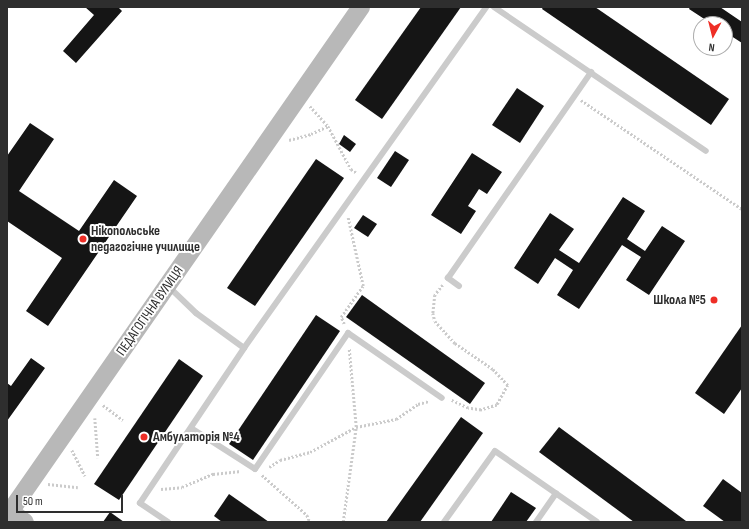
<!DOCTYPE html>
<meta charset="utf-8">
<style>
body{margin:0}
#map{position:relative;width:749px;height:529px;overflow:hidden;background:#fff;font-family:"Sofia Sans Condensed",sans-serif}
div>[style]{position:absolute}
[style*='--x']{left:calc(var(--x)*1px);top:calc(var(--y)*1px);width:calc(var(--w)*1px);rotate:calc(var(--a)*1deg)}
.building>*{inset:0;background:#151515}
.path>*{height:2.5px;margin-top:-1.25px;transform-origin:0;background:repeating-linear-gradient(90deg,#cbcbcb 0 2px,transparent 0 4px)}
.service>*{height:6px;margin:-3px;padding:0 3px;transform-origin:3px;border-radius:3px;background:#cbcbcb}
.secondary>*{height:18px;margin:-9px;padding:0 9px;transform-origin:9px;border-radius:9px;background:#b8b8b8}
.dots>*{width:11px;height:11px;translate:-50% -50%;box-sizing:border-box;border:2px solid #fff;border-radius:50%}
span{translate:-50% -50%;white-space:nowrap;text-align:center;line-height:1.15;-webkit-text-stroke:4px #fff;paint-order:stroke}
.poi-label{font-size:14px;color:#2e2e2e;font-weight:700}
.left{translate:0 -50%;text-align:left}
.right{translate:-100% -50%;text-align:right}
.street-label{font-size:14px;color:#2e2e2e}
.frame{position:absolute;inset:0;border:8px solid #2e2e2e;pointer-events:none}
.north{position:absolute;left:693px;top:16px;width:40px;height:40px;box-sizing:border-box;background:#fff;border:1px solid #ababab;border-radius:50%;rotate:187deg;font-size:11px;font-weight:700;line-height:16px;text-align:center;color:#2e2e2e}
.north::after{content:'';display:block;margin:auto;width:14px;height:18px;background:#ee2e26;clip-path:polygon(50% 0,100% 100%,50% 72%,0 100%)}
.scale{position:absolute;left:16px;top:495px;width:107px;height:18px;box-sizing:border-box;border:2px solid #2e2e2e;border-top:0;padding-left:5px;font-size:12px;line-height:14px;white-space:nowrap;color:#2e2e2e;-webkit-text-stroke:3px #fff;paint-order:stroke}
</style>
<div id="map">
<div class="building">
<i style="clip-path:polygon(85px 7px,118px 7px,122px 11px,76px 63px,63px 51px,94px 15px)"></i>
<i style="clip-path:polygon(421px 7px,461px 7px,382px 119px,355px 100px)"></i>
<i style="clip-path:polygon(543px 7px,595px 7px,729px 99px,711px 125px,542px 9px)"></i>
<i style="clip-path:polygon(690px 7px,720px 7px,742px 22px,742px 43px,725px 32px,725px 24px,712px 24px,689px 9px)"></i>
<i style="clip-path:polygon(517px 88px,544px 106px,520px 143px,492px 125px)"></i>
<i style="clip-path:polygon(30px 123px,54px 139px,19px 191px,79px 231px,114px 180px,137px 196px,48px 326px,26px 311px,62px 258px,7px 221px,7px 156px)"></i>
<i style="clip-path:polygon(344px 135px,356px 144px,350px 152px,339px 144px)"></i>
<i style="clip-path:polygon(395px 151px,409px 160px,391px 187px,377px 178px)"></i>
<i style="clip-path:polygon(472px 153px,502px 172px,487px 194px,479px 189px,468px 206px,476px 211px,461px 234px,431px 215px)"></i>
<i style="clip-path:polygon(316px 159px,344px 178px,255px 306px,227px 288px)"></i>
<i style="clip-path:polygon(623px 197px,645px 211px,627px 239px,645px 251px,662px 226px,685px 241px,649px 295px,626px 280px,641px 257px,622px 245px,579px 309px,557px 295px,573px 270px,555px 258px,538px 284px,514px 268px,550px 213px,574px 229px,559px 250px,579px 263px)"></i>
<i style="clip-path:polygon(363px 215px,377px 224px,368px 237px,354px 228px)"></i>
<i style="clip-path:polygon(362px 295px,485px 383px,470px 404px,346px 317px)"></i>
<i style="clip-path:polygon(316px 315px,340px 331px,253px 460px,229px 444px)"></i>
<i style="clip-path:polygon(742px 325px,742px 388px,724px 414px,695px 393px)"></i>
<i style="clip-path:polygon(31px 358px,45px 368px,7px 421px,7px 383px,11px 386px)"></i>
<i style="clip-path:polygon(179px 359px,203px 376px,119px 500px,94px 484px)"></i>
<i style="clip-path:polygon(461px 417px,483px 433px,420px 522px,386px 522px)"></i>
<i style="clip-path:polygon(559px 427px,686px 521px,685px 522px,634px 522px,539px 452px)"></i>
<i style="clip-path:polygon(723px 479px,742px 493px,742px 522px,725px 522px,703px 506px)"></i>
<i style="clip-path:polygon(511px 492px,536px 508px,526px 522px,491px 522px)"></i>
<i style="clip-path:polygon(229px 494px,269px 522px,222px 522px,214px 516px)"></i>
<i style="clip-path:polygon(110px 512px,124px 522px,103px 522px)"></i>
</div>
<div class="path">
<i style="--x:581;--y:100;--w:194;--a:34.1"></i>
<i style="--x:310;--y:106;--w:27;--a:48"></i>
<i style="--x:328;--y:126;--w:49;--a:61.9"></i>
<i style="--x:351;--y:169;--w:7;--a:34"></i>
<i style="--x:289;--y:140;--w:23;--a:-15"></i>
<i style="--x:311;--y:134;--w:19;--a:-25"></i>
<i style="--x:443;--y:285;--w:13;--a:129"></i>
<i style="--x:435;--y:295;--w:18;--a:96"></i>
<i style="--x:433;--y:313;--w:8;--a:76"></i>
<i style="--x:435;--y:321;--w:30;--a:48"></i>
<i style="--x:455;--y:343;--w:46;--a:34.4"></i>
<i style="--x:493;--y:369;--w:22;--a:47"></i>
<i style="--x:508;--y:385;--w:23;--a:119"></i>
<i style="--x:497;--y:405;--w:17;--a:163"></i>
<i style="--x:481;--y:410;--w:13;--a:-171"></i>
<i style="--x:468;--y:408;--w:19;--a:-155"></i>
<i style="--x:344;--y:324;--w:8;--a:-113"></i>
<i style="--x:341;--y:317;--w:38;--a:-55"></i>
<i style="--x:363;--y:286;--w:70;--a:-102.4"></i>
<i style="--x:103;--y:405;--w:25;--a:37"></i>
<i style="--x:95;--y:418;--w:40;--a:85.7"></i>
<i style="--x:72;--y:450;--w:29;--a:63"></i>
<i style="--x:269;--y:467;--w:13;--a:-32"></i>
<i style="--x:280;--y:460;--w:31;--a:-15"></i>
<i style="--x:310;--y:452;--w:52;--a:-28.5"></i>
<i style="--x:356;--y:427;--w:41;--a:-11.3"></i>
<i style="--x:396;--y:419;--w:27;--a:-34"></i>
<i style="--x:418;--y:404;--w:11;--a:-15"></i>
<i style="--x:262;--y:475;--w:60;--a:41.6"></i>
<i style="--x:307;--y:515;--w:8;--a:67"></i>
<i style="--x:48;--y:484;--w:30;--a:6"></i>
<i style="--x:161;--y:489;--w:21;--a:-5"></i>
<i style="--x:182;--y:487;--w:34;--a:-23"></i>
<i style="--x:213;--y:474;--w:28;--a:-6"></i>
<i style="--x:343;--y:522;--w:96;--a:-82.2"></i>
<i style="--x:356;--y:427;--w:79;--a:-95.1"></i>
</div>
<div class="service">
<i style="--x:494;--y:7;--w:256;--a:34.2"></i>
<i style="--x:459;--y:286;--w:14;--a:-144"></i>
<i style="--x:448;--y:278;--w:251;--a:-55.2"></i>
<i style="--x:244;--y:348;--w:418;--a:-54.6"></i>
<i style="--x:191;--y:428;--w:76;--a:32.6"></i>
<i style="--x:255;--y:469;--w:165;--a:-55.6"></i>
<i style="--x:348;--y:333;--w:114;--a:34.7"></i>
<i style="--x:168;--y:522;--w:34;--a:-146"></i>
<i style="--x:140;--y:503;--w:187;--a:-56.1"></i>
<i style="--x:244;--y:348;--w:59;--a:-143.9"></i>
<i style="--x:196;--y:313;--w:37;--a:-136"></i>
<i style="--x:444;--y:522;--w:87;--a:-54.3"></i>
<i style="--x:495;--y:451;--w:124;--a:34.8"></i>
<i style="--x:536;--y:522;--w:35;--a:-55"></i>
</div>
<div class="secondary">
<i style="--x:7;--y:509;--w:22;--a:36"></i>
<i style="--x:7;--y:516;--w:620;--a:-55.18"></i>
</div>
<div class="dots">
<i style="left:83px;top:239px;background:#ee2e26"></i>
<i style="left:714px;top:300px;background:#ee2e26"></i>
<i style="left:144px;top:437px;background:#ee2e26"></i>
</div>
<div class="poi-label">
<span class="left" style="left:91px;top:239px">Нікопольське<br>педагогічне училище</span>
<span class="right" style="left:706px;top:300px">Школа №5</span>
<span class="left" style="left:153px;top:437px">Амбулаторія №4</span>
</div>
<div class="street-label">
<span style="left:150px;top:311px;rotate:-55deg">ПЕДАГОГІЧНА ВУЛИЦЯ</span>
</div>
<div class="frame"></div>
<div class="north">N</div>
<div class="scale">50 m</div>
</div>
